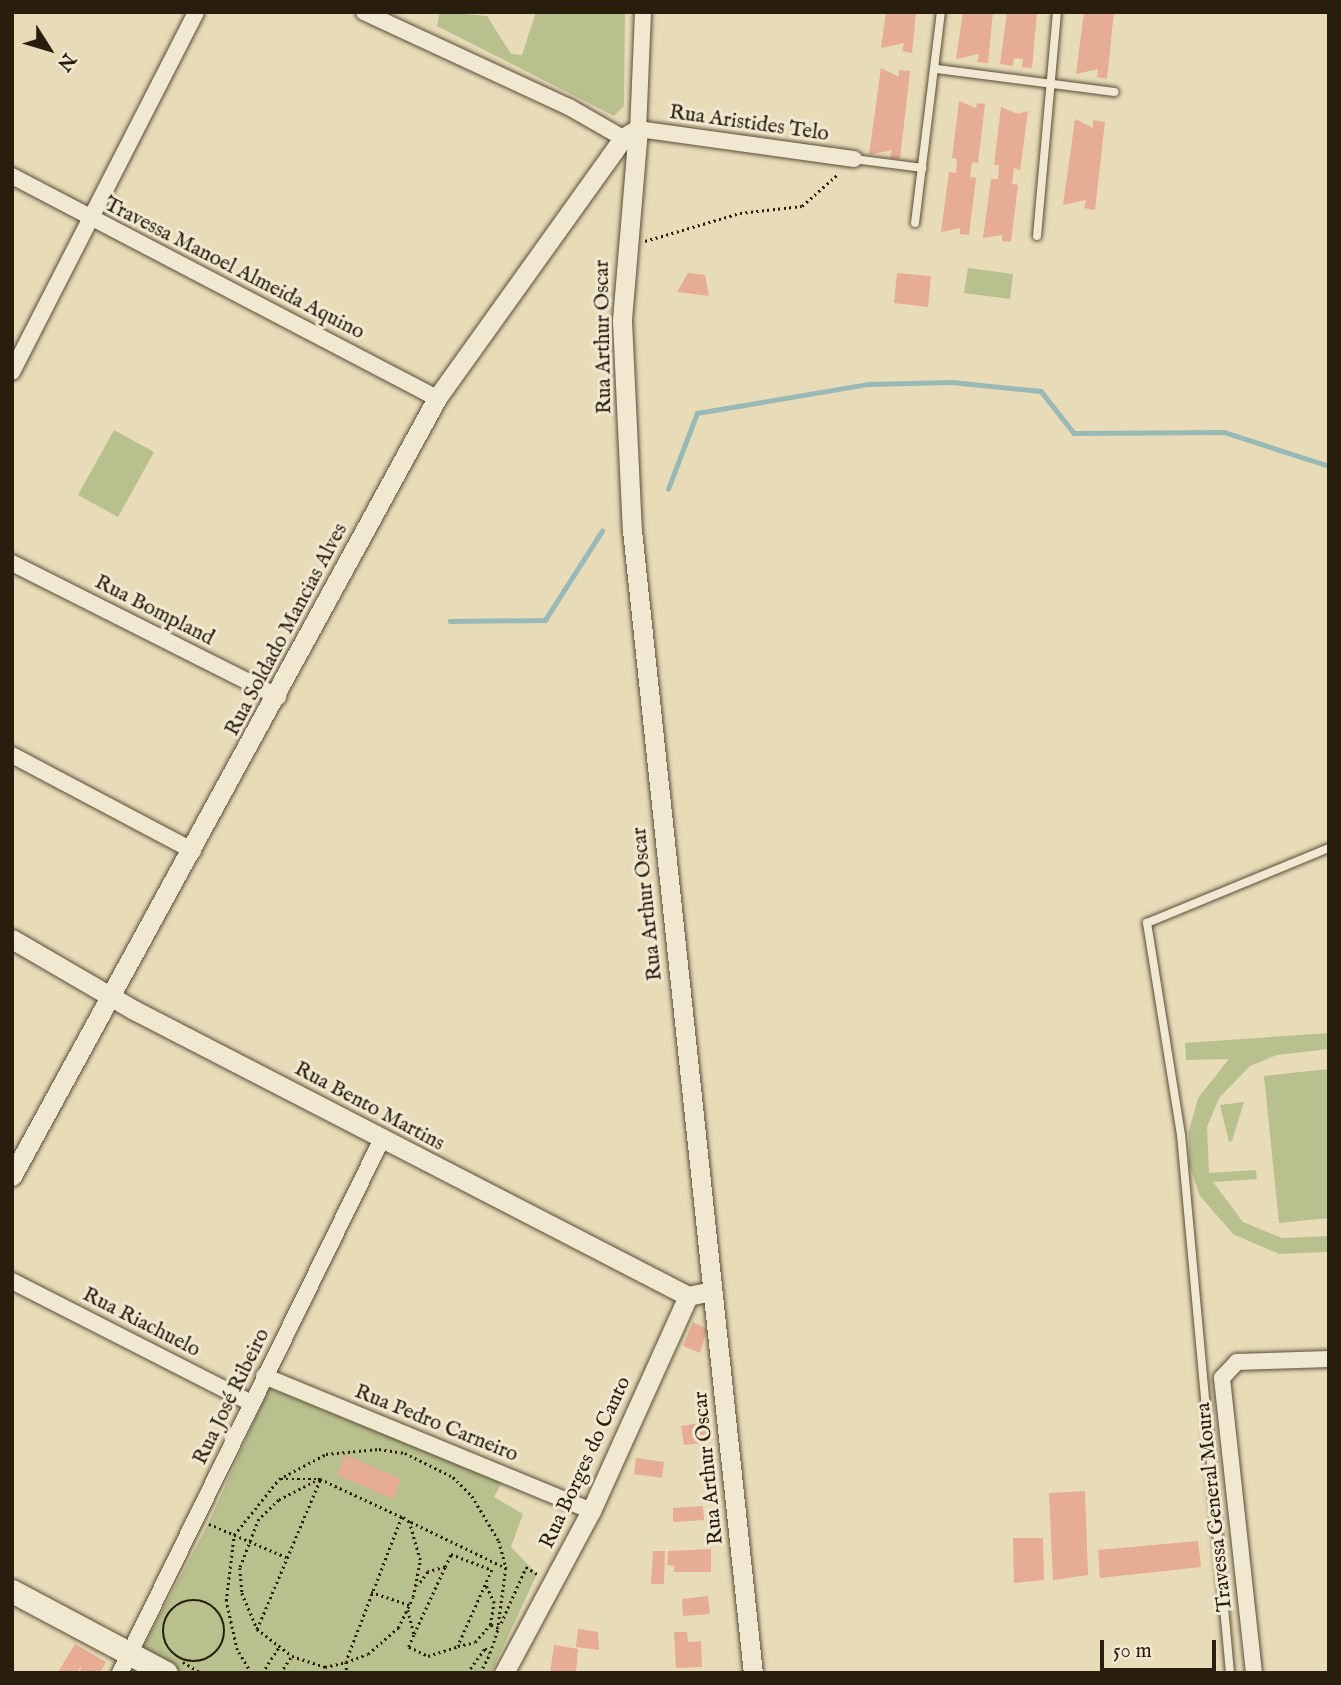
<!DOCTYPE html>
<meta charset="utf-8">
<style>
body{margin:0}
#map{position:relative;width:1341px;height:1685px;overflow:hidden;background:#e8dbb8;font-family:"IM FELL English",serif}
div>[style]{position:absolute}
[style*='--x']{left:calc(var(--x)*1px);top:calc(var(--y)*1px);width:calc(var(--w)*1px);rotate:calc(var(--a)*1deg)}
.green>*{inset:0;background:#b8c08e}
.stream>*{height:4.5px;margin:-2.25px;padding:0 2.25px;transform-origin:2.25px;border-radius:2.25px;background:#99b9b7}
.building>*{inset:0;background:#e6ac94}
.path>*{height:2.5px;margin-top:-1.25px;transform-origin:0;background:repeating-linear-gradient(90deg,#291e0e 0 2px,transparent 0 5.5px)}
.path>.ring{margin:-1.25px;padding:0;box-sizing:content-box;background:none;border:2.5px solid #291e0e;border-radius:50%}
.roads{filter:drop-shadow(0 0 2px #594d38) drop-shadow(0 0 2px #594d38)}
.service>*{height:8px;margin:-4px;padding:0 4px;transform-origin:4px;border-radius:4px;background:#f0e8d1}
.minor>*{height:16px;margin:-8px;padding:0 8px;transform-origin:8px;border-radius:8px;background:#f0e8d1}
.tertiary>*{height:19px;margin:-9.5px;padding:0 9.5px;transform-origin:9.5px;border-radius:9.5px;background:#f0e8d1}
.secondary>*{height:23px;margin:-11.5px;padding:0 11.5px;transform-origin:11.5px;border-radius:11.5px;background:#f0e8d1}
span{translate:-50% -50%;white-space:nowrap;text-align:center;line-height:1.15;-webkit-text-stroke:6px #f0e8d1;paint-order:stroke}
.street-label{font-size:21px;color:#291e0e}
.frame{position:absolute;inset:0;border:14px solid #291e0e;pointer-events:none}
.north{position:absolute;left:14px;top:14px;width:70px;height:70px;-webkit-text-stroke:5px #f0e8d1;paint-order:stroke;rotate:127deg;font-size:19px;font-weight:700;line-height:28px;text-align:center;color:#291e0e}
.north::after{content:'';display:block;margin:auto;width:24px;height:32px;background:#291e0e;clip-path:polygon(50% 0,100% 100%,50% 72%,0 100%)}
.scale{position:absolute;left:1100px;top:1640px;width:116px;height:32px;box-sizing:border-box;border:4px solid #291e0e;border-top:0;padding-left:9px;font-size:21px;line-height:24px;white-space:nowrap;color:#291e0e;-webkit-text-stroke:5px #f0e8d1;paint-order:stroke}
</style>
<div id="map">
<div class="green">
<i style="clip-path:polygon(440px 12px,487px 16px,511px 54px,522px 55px,536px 12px,625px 12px,624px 106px,614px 116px,437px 26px)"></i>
<i style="clip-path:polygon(968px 268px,1013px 274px,1010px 299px,964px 293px)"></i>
<i style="clip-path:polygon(114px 430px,154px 452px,118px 517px,78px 495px)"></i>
<i style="clip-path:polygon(1329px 1033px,1329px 1049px,1277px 1055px,1250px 1066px,1219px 1098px,1207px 1127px,1209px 1173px,1256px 1170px,1257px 1179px,1213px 1182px,1243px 1222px,1282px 1238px,1329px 1236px,1329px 1252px,1279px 1254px,1233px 1234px,1200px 1196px,1189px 1164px,1189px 1131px,1198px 1098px,1229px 1059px,1186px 1060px,1185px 1043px)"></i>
<i style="clip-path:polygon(1329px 1069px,1329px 1218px,1279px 1223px,1264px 1076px)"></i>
<i style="clip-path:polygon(1244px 1102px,1232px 1141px,1229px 1142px,1220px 1105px)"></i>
<i style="clip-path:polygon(269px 1388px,502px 1482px,494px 1497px,523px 1514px,511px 1547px,537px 1574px,491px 1673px,183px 1673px,141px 1651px,208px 1524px)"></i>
</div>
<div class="stream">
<i style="--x:668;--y:489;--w:81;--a:-69.1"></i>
<i style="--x:697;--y:413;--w:174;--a:-9.6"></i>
<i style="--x:869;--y:384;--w:83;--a:-1.4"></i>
<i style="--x:952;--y:382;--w:89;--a:5.8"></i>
<i style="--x:1041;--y:391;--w:53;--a:51.8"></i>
<i style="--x:1074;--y:433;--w:150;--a:-0.4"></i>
<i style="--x:1224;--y:432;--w:110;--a:17.9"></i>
<i style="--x:450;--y:621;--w:95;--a:-0.6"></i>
<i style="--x:545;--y:620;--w:106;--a:-57.4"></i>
</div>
<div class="building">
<i style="clip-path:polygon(886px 12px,916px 12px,912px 53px,902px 51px,904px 43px,881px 48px)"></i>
<i style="clip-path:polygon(963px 12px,993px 12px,988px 63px,977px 62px,979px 54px,956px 59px)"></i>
<i style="clip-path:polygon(1007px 12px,1037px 12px,1032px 68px,1022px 67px,1023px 59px,1014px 58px,1013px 66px,1000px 64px)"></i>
<i style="clip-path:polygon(1084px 12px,1114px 12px,1107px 79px,1097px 77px,1098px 69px,1076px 74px)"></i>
<i style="clip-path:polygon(881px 68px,899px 77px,899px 70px,910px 71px,900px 159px,890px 158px,892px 150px,869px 155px)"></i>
<i style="clip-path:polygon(959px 101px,976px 108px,977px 103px,985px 104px,978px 163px,972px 162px,970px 177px,976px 178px,969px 235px,960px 234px,960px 228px,941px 232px,949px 172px,956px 173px,957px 159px,952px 158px)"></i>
<i style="clip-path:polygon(1001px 107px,1018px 114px,1028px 111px,1020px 170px,1014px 168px,1012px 184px,1018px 185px,1011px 242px,1002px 241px,1002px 235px,983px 238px,991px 179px,998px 179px,999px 165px,994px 165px)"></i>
<i style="clip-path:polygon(1075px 119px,1093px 128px,1093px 120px,1105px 122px,1095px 210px,1084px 208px,1086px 200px,1063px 205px)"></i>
<i style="clip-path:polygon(688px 273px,705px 275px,709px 296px,677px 292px)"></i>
<i style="clip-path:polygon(897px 273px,931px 276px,928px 307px,894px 303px)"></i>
<i style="clip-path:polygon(693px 1322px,707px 1329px,700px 1353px,683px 1346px)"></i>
<i style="clip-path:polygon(706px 1422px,710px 1442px,684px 1445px,681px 1426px)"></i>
<i style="clip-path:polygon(345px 1455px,401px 1479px,393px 1499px,337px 1475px)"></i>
<i style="clip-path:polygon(636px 1458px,664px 1462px,662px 1478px,634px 1474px)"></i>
<i style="clip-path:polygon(1085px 1491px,1088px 1575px,1053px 1580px,1049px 1493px)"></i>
<i style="clip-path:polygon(703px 1506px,704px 1520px,673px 1522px,673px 1508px)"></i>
<i style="clip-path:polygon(1013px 1538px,1043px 1538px,1044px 1580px,1014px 1583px)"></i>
<i style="clip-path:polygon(1198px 1541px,1201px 1567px,1100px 1578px,1098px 1550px)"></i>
<i style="clip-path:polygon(711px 1549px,711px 1572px,674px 1572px,674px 1566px,667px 1565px,668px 1551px)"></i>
<i style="clip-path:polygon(653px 1551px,665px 1551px,664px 1584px,651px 1584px)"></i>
<i style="clip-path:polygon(708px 1596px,710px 1614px,683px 1616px,682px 1599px)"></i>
<i style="clip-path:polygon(578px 1629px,598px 1632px,599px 1650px,576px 1647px)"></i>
<i style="clip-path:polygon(674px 1632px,687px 1632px,688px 1642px,701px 1641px,702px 1667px,676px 1668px)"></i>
<i style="clip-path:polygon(75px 1644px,106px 1662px,100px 1673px,80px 1673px,81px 1666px,77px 1673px,58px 1672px)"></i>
<i style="clip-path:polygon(554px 1645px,578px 1649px,576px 1673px,550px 1673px)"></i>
</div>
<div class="path">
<i style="--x:645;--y:241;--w:99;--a:-16.4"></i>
<i style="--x:740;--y:213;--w:62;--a:-6.4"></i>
<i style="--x:802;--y:206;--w:48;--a:-41.6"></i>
<i style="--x:281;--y:1479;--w:39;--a:0"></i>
<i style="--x:320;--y:1479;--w:90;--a:24.9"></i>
<i style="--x:320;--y:1479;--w:46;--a:152.9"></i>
<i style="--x:279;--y:1500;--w:28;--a:136"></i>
<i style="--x:259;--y:1519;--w:53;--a:111.2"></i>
<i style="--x:240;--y:1568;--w:25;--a:85"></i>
<i style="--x:242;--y:1593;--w:39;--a:67"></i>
<i style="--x:257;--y:1629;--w:44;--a:37.6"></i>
<i style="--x:292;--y:1656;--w:35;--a:18"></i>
<i style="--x:325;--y:1667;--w:22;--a:-13"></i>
<i style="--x:346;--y:1662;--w:23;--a:-20"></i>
<i style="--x:368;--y:1654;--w:40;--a:-41"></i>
<i style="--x:398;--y:1628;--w:34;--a:-64"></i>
<i style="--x:413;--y:1597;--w:38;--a:-79"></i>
<i style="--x:420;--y:1560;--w:40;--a:-106"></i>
<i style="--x:409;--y:1522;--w:9;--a:-144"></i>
<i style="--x:402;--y:1517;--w:155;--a:111.1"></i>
<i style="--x:346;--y:1662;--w:11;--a:85"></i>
<i style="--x:411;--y:1522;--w:106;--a:25.8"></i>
<i style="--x:209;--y:1524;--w:84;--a:23.2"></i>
<i style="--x:445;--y:1567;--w:14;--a:-65"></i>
<i style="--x:451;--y:1554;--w:44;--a:21.3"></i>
<i style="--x:492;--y:1570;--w:83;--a:114.1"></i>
<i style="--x:458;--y:1646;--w:17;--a:-13"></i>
<i style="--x:475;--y:1642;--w:23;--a:-49"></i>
<i style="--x:490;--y:1625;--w:22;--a:-80"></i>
<i style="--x:494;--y:1603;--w:19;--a:-115"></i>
<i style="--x:371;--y:1592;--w:41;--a:18.4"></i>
<i class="ring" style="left:163px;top:1600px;width:59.5px;height:59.5px"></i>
<i style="--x:408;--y:1610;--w:25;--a:76"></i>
<i style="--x:414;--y:1634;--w:74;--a:-65.2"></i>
<i style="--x:445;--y:1567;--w:18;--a:164"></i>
<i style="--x:428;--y:1572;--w:17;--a:126"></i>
<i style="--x:501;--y:1623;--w:61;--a:-65.9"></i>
<i style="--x:526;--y:1567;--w:13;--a:32"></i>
<i style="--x:257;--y:1629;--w:162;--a:-67.1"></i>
<i style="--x:414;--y:1635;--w:13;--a:113"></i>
<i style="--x:409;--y:1647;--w:21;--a:25"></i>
<i style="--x:428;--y:1656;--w:32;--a:-18"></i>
<i style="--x:183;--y:1662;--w:21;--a:31"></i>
<i style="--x:251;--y:1673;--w:27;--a:-121"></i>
<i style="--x:237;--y:1650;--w:50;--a:-102.7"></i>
<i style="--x:226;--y:1601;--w:66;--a:-83.1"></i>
<i style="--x:234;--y:1535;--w:72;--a:-51.2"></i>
<i style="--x:279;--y:1479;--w:53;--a:-28"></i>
<i style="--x:326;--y:1454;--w:53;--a:-5.4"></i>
<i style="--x:379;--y:1449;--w:26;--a:9"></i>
<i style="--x:405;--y:1453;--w:54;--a:26.6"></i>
<i style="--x:453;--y:1477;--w:27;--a:45"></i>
<i style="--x:472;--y:1496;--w:52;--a:59"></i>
<i style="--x:499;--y:1541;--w:28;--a:75"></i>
<i style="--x:506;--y:1568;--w:61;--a:97.6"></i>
<i style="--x:498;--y:1628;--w:9;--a:-159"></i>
<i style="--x:262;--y:1673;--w:30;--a:-57"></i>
<i style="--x:280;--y:1673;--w:21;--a:-55"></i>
<i style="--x:467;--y:1673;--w:31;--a:-54"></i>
<i style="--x:485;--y:1648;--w:7;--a:45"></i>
<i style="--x:490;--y:1653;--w:25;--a:-72"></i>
<i style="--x:480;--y:1673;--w:22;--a:-63"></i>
</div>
<div class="roads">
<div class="service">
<i style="--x:937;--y:69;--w:179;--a:7.4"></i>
<i style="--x:854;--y:159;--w:69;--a:7.5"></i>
<i style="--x:915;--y:223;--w:213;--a:-83"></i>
<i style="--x:1037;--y:236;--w:225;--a:-84.9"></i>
<i style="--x:1230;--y:1673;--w:540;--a:-95.2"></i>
<i style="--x:1181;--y:1135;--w:215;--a:-99.1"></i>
<i style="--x:1147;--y:923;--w:197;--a:-22.4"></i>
</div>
<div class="minor">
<i style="--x:364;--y:12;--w:226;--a:24.9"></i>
<i style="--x:569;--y:107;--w:62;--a:29.9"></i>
<i style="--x:643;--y:12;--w:117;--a:92.4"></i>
<i style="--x:638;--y:129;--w:218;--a:7.9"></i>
<i style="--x:12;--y:176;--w:479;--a:27.6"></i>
<i style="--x:12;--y:372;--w:404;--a:-62.9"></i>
<i style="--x:12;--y:563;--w:298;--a:26.7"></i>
<i style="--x:12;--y:755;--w:205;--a:27.9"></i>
<i style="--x:12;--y:1281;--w:268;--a:27"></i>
<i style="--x:264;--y:1376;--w:354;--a:22.4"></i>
<i style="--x:120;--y:1673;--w:595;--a:-63.87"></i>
<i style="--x:1254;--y:1673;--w:297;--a:-96.2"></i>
<i style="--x:1222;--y:1378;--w:22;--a:-47"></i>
<i style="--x:1237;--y:1362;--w:92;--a:-1.9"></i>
</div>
<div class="tertiary">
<i style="--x:638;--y:129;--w:193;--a:94.8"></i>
<i style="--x:622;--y:321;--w:209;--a:87.3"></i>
<i style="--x:632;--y:530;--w:1149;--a:83.96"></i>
<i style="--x:12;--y:939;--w:141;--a:30.2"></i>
<i style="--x:134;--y:1010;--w:623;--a:27.3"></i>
<i style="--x:688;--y:1296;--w:24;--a:-12"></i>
<i style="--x:12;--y:1176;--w:887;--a:-61.35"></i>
<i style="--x:437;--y:398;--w:320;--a:-54.4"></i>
<i style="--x:623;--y:138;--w:17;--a:-31"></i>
<i style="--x:504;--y:1673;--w:184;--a:-61.8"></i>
<i style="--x:591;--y:1511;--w:236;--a:-65.7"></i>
</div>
<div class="secondary">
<i style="--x:12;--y:1591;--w:174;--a:28"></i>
</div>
</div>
<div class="street-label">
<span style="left:749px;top:124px;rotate:8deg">Rua Aristides Telo</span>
<span style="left:234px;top:269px;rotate:27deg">Travessa Manoel Almeida Aquino</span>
<span style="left:604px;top:337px;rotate:-91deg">Rua Arthur Oscar</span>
<span style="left:154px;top:611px;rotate:27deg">Rua Bompland</span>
<span style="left:287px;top:630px;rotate:-62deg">Rua Soldado Mancias Alves</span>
<span style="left:648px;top:904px;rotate:-96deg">Rua Arthur Oscar</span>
<span style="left:369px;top:1107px;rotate:28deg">Rua Bento Martins</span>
<span style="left:141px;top:1323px;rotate:27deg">Rua Riachuelo</span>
<span style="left:232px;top:1397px;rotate:-64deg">Rua José Ribeiro</span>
<span style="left:436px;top:1424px;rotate:22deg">Rua Pedro Carneiro</span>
<span style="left:586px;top:1463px;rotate:-65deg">Rua Borges do Canto</span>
<span style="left:709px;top:1468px;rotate:-96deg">Rua Arthur Oscar</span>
<span style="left:1215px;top:1507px;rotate:-96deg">Travessa General Moura</span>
</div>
<div class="frame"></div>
<div class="north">N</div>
<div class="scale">50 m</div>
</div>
